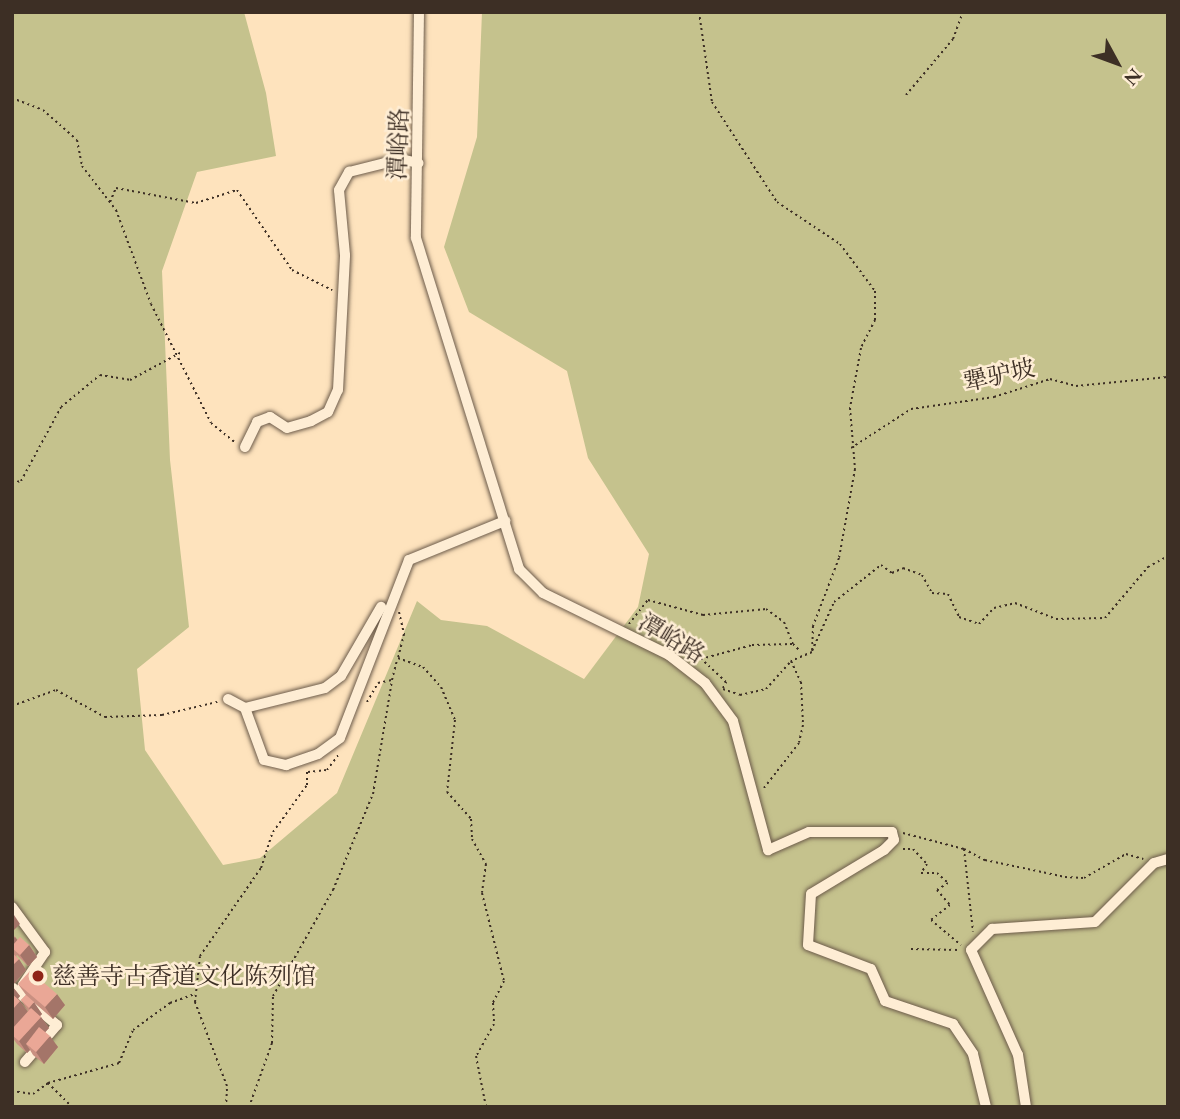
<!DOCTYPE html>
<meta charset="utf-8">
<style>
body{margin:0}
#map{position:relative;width:1180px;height:1119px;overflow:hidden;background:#fee3bd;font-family:"EB Garamond","Noto Serif SC",serif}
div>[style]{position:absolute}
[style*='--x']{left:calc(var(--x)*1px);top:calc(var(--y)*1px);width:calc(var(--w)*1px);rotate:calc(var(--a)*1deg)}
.green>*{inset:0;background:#c5c28d}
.path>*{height:2px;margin-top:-1px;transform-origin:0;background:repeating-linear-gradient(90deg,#3d2f25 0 2px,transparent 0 5.5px)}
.roads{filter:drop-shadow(0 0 2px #6d5c4b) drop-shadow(0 0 2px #6d5c4b)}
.minor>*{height:10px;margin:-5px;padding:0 5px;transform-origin:5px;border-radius:5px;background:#feedd4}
.wall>*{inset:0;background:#c99081}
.shaded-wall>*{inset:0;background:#a47569}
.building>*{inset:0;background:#eaa796}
.dots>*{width:19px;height:19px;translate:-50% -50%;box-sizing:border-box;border:4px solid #feedd4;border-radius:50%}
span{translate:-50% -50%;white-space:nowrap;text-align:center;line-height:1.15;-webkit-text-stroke:5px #feedd4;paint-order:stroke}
.street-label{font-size:24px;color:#3d2f25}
.poi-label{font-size:24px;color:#3d2f25}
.left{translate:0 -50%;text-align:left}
.frame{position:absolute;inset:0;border:14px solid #3d2f25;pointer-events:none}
.north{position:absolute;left:1082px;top:28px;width:70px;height:70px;-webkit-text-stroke:5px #feedd4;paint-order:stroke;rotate:131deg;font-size:19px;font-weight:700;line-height:28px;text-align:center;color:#3d2f25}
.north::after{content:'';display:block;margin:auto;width:24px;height:32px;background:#3d2f25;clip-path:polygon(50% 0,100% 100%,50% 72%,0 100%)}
</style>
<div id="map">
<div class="green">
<i style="clip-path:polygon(12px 12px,244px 12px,266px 93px,276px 156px,197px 172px,162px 271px,170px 460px,189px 627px,137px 669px,145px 750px,223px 865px,260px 858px,337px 793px,417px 601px,441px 620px,487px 626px,584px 679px,638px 607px,649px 554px,588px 458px,567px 371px,469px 312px,444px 247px,477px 137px,482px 12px,1168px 12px,1168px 1107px,12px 1107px)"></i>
</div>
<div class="path">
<i style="--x:699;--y:12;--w:91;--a:81.8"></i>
<i style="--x:712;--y:102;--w:119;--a:57"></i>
<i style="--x:777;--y:202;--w:76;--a:33.7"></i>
<i style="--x:840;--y:244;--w:59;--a:53.3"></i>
<i style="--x:875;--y:291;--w:29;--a:90"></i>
<i style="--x:875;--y:320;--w:31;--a:117"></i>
<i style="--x:861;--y:348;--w:61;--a:100.4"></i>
<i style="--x:850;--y:408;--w:61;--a:85.3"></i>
<i style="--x:855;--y:469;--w:90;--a:100.2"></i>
<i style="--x:839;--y:558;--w:73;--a:110.9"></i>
<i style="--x:813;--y:626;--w:26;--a:92"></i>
<i style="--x:812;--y:652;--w:23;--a:157"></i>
<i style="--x:791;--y:661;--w:23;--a:65"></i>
<i style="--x:801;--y:682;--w:43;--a:87.3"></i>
<i style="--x:803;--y:725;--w:18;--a:103"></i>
<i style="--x:799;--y:743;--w:57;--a:127.9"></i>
<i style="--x:906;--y:95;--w:73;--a:-50"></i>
<i style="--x:953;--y:39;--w:29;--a:-70"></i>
<i style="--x:12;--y:98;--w:33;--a:21"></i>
<i style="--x:43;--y:110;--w:45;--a:41.4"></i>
<i style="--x:77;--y:140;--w:26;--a:79"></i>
<i style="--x:82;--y:166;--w:56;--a:52.3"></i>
<i style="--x:116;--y:210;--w:100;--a:69.6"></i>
<i style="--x:151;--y:304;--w:133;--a:63.2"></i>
<i style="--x:211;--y:423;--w:32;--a:39"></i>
<i style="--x:110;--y:202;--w:15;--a:-67"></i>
<i style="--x:116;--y:188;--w:81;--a:10.6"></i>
<i style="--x:196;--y:203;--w:43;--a:-17.6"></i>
<i style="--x:237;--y:190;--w:97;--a:55.5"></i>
<i style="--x:292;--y:270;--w:45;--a:26.6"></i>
<i style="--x:851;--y:448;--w:72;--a:-33"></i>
<i style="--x:911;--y:409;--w:84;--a:-8.2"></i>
<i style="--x:994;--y:397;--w:59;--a:-17.8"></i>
<i style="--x:1050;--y:379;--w:27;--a:15"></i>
<i style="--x:1076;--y:386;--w:92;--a:-5.6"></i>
<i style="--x:12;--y:483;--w:9;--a:-13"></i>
<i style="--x:21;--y:481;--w:84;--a:-61.6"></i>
<i style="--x:61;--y:407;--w:50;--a:-39.4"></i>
<i style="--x:100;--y:375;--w:30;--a:9"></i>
<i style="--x:130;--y:380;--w:57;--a:-28.4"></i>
<i style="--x:12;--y:601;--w:5;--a:90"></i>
<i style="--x:399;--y:612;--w:23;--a:77"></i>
<i style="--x:404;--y:634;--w:25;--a:104"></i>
<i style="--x:398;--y:658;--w:27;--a:20"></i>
<i style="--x:423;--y:667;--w:27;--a:48"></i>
<i style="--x:441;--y:687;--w:36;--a:67"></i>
<i style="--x:455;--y:720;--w:72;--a:96.3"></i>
<i style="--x:447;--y:792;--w:36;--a:48"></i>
<i style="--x:471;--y:819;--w:20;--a:87"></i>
<i style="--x:472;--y:839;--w:29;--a:61"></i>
<i style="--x:486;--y:864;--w:29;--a:98"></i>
<i style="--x:482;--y:893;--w:91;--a:76"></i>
<i style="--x:504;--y:981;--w:25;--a:117"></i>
<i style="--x:493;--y:1003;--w:21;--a:87"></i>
<i style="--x:494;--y:1024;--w:37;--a:119"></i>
<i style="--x:476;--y:1056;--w:52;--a:78.9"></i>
<i style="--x:629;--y:624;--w:31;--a:-52"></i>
<i style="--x:648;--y:600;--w:57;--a:15.3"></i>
<i style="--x:703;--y:615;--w:63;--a:-5.4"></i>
<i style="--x:766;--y:609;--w:22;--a:36"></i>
<i style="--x:784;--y:622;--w:24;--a:68"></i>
<i style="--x:812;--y:651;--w:54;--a:-65.8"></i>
<i style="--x:834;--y:602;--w:60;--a:-38.2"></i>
<i style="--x:881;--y:565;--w:14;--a:36"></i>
<i style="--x:892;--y:573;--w:12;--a:-24"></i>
<i style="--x:903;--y:568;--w:20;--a:20"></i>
<i style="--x:922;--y:575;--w:21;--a:61"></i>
<i style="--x:932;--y:593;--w:16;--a:4"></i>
<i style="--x:948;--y:594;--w:25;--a:64"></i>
<i style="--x:959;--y:617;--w:21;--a:19"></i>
<i style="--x:979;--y:624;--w:22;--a:-47"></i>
<i style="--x:994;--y:608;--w:22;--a:-13"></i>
<i style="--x:1015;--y:603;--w:44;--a:21.3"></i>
<i style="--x:1056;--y:619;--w:49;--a:-1.2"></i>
<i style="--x:1105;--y:618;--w:67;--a:-49.9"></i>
<i style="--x:1148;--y:567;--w:23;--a:-29"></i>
<i style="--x:687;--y:653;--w:14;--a:21"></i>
<i style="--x:723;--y:688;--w:7;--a:-63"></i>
<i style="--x:726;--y:682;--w:34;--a:-137"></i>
<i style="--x:701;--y:659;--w:53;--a:-15.4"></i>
<i style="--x:752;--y:645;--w:41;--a:-1.4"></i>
<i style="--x:793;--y:644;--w:10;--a:45"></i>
<i style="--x:723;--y:689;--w:18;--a:19"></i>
<i style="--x:740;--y:695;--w:27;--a:-13"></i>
<i style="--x:766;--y:689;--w:38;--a:-48"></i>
<i style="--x:367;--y:702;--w:22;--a:-60"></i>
<i style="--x:378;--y:683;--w:14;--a:-12"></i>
<i style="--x:392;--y:680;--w:21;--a:-76"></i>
<i style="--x:12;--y:706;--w:47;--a:-20"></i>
<i style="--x:56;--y:690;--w:56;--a:28.9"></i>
<i style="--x:105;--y:717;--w:57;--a:-2"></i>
<i style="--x:162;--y:715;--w:57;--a:-13.3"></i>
<i style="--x:308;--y:772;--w:19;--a:-6"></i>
<i style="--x:327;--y:770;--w:21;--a:-53"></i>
<i style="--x:903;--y:833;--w:63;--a:14.7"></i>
<i style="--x:964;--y:849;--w:83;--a:83.8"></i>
<i style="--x:903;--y:849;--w:10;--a:0"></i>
<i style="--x:913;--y:849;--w:21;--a:47"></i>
<i style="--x:927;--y:864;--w:11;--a:124"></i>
<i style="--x:921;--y:873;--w:16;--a:0"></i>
<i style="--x:937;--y:873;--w:15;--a:42"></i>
<i style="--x:948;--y:883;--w:13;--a:148"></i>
<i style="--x:937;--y:890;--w:20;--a:49"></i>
<i style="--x:950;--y:905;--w:24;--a:142"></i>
<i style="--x:931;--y:920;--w:39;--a:40"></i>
<i style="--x:964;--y:849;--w:24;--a:28"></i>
<i style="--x:985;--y:860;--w:82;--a:12"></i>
<i style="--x:1065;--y:877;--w:19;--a:3"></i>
<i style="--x:1084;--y:878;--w:48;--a:-29.7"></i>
<i style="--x:1126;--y:854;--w:18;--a:16"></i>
<i style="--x:911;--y:949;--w:48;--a:1.2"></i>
<i style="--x:48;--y:1083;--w:74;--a:-15.7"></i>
<i style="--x:119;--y:1063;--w:36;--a:-67"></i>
<i style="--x:133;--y:1030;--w:46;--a:-36.1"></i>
<i style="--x:170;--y:1003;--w:27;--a:-20"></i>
<i style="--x:12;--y:1091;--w:21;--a:8"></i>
<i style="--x:33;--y:1094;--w:19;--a:-36"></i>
<i style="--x:48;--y:1083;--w:34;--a:45"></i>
<i style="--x:226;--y:1107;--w:21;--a:-87"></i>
<i style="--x:227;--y:1086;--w:90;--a:-110.9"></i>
<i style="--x:195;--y:1002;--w:46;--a:-83.8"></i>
<i style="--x:200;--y:956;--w:107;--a:-55.3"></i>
<i style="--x:261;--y:868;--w:38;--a:-72"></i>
<i style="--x:273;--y:832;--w:58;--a:-54.1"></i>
<i style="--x:307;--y:785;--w:16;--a:-90"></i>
<i style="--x:249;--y:1107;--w:68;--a:-70.2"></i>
<i style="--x:272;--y:1043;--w:47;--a:-88.8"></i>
<i style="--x:273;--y:996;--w:122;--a:-60.5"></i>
<i style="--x:333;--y:890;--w:104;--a:-67.4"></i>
<i style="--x:373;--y:794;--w:116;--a:-80.5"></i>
</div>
<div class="roads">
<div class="minor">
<i style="--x:419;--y:12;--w:226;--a:90.8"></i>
<i style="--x:416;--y:238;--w:347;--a:72.7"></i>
<i style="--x:519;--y:569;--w:34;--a:45"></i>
<i style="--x:543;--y:593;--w:140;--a:26.2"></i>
<i style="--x:669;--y:655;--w:46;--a:37.9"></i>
<i style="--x:705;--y:683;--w:47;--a:53.6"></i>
<i style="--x:733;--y:721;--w:134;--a:74.8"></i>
<i style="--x:768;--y:850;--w:45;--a:-23.7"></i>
<i style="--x:809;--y:832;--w:83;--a:0"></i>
<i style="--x:892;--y:832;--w:8;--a:76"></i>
<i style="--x:894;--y:840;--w:14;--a:135"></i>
<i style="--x:884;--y:850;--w:85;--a:148.9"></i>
<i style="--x:811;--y:894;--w:51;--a:93.4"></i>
<i style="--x:808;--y:945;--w:67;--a:20.9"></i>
<i style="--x:871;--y:969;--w:35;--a:66"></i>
<i style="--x:885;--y:1001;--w:72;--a:18.7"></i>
<i style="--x:953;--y:1024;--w:36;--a:56"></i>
<i style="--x:973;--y:1054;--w:55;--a:76.2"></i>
<i style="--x:245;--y:447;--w:28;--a:-64"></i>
<i style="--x:257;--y:422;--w:14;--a:-21"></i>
<i style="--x:270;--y:417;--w:20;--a:33"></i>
<i style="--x:287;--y:428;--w:25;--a:-16"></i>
<i style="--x:311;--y:421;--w:19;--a:-28"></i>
<i style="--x:328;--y:412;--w:24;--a:-66"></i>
<i style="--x:338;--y:390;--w:135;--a:-87"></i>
<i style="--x:345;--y:255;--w:65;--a:-95.3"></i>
<i style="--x:339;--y:190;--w:21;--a:-61"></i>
<i style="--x:349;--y:172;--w:54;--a:-14"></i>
<i style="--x:401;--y:159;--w:18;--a:13"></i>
<i style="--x:228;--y:699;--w:19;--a:28"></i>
<i style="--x:245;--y:708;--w:55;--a:69.9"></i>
<i style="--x:264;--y:760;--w:23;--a:13"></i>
<i style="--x:286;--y:765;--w:34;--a:-19"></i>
<i style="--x:318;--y:754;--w:27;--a:-36"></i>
<i style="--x:340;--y:738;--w:191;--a:-68.8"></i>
<i style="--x:409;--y:560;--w:104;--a:-22.1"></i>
<i style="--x:245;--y:708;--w:82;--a:-14"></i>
<i style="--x:325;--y:688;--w:20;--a:-37"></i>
<i style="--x:341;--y:676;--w:80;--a:-59.9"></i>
<i style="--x:12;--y:907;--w:56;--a:53.7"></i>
<i style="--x:45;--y:952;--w:40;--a:124"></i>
<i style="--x:12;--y:987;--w:59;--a:40.2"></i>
<i style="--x:57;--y:1025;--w:49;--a:130.9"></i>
<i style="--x:1026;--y:1107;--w:53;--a:-98.7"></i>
<i style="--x:1018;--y:1055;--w:115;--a:-114.1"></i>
<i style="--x:971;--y:950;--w:30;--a:-45"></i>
<i style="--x:992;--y:929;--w:103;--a:-3.9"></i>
<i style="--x:1095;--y:922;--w:83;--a:-45"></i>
<i style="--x:1154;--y:863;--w:15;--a:-16"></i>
</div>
</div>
<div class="wall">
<i style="clip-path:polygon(12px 934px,18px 940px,29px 945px,37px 957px,28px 966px,17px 955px,16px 956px,26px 970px,12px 986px)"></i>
<i style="clip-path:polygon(18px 984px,65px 1005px,53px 1019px,31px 1000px,42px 1014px,40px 1016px,49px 1028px,45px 1032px,58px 1047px,44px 1064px,33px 1055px,30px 1050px,27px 1053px,17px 1044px,12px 1037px,12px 986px,20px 996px,18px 999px,28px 1012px,28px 1011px,21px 1000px,26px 995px)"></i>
</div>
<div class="shaded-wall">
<i style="clip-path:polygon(12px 912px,20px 924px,14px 930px,12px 928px)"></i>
<i style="clip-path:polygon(15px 937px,23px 948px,12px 948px,12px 940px)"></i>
<i style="clip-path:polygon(29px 945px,37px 957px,28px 966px,20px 955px)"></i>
<i style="clip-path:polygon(19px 959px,26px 970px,12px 986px,12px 966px)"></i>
<i style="clip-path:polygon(12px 986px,20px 996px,15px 1002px,12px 998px)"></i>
<i style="clip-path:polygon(57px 994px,65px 1005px,53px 1019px,45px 1007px)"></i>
<i style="clip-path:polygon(20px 1001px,28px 1012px,12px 1030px,12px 1010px)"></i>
<i style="clip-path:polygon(34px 1002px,42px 1014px,37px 1019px,29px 1008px)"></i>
<i style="clip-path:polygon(41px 1017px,49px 1028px,31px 1048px,26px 1044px,30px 1050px,27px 1053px,19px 1041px)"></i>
<i style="clip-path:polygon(50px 1036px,58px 1047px,44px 1064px,36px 1052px)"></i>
</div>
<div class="building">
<i style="clip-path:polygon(20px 937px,29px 945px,20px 955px,12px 948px,12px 946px)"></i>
<i style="clip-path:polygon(12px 953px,19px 959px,12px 966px)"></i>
<i style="clip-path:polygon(30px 971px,57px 994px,45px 1007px,18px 984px)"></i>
<i style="clip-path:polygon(12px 994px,20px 1001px,12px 1010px)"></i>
<i style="clip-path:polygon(26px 995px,34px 1002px,29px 1008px,21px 1000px)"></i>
<i style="clip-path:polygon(31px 1008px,41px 1017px,19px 1041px,12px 1035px,12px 1029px)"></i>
<i style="clip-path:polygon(39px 1027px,50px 1036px,36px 1052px,26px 1044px)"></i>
</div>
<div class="dots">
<i style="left:38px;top:976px;background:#8f2418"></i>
</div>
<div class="street-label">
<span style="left:398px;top:144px;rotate:-88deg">潭峪路</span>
<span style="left:999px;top:375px;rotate:-13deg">犟驴坡</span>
<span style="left:672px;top:638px;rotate:31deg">潭峪路</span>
</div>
<div class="poi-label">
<span class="left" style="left:52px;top:976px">慈善寺古香道文化陈列馆</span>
</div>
<div class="frame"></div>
<div class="north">N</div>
</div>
